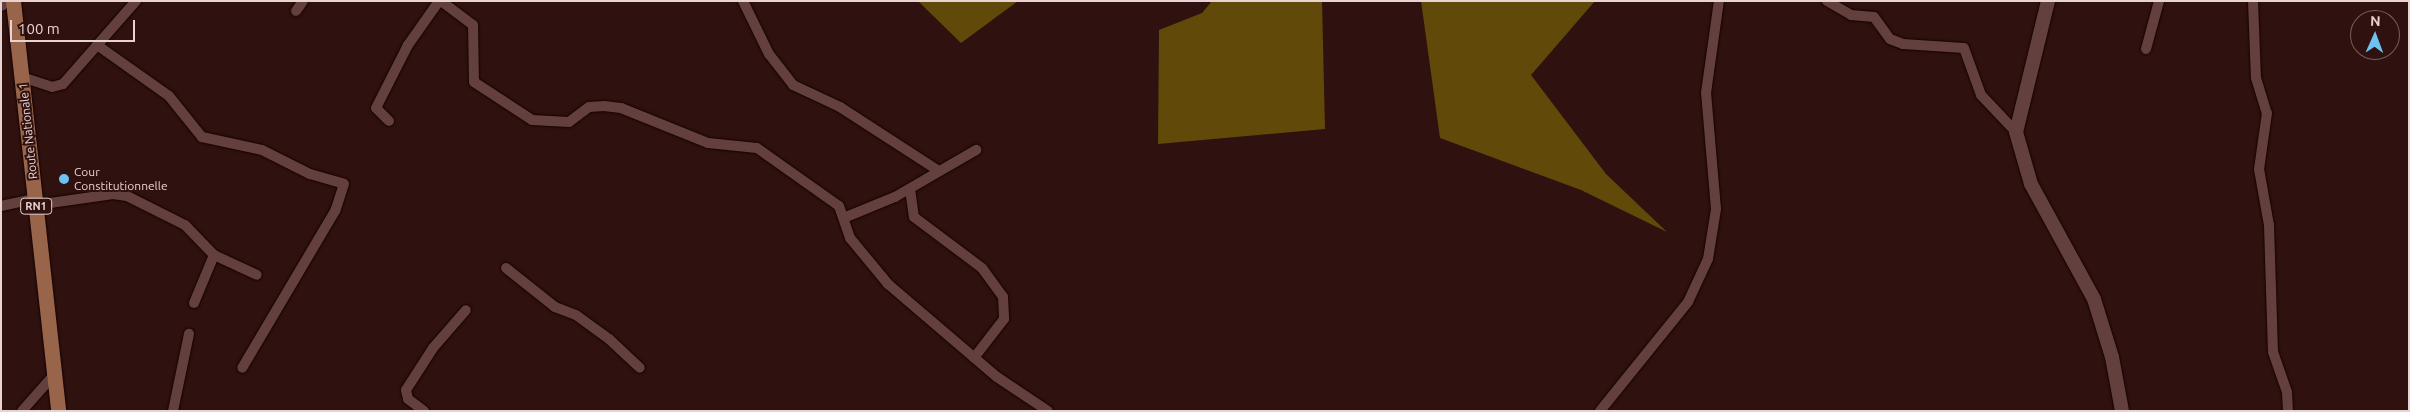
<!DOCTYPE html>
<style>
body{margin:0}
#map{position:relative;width:2410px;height:412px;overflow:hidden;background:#2f110f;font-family:Ubuntu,sans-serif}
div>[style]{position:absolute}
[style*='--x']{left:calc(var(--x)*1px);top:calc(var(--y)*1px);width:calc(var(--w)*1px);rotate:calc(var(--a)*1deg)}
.forest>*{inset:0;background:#61490a}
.roads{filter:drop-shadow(0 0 1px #150001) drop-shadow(0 0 1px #150001)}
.street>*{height:10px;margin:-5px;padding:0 5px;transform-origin:5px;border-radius:5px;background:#63403d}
.secondary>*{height:14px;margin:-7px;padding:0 7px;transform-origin:7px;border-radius:7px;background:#63403d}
.primary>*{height:15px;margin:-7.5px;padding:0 7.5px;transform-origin:7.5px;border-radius:7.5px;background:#98654b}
.dots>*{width:14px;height:14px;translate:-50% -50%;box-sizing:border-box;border:2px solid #2f110f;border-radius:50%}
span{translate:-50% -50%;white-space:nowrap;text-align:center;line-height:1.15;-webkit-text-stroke:4px #2f110f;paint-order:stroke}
.shield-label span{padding:1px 4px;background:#2f110f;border:1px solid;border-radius:4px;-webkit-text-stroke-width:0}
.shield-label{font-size:11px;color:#e9d3d1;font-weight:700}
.street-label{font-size:12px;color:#e9d3d1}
.poi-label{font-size:12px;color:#e9d3d1}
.left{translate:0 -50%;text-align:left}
.frame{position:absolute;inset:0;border:2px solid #e9d3d1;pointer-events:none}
.north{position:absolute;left:2350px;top:10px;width:50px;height:50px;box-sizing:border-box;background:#2f110f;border:1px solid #795f5d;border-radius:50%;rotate:2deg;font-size:14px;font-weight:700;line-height:20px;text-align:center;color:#e9d3d1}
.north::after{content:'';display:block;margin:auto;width:18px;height:22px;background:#6ec2f3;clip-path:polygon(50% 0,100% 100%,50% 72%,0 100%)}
.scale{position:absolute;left:10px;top:20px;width:125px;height:22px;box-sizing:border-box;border:2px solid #e9d3d1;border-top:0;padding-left:6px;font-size:15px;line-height:18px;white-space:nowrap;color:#e9d3d1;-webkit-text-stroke:4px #2f110f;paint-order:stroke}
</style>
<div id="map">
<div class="forest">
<i style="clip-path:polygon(918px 1px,1018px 1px,961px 43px)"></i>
<i style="clip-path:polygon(1212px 1px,1322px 1px,1325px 129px,1158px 144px,1159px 30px,1202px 13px)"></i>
<i style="clip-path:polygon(1421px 1px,1595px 1px,1531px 75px,1606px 174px,1667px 232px,1581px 190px,1440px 138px)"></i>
</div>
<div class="roads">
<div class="street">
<i style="--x:441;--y:1;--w:40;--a:37"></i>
<i style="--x:473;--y:25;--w:57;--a:89"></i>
<i style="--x:474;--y:82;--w:69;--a:33.2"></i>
<i style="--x:532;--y:120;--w:37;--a:3"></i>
<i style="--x:569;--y:122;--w:25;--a:-37"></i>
<i style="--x:589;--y:107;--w:15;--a:-4"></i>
<i style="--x:604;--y:106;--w:17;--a:7"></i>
<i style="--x:621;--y:108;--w:94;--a:21.9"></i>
<i style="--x:708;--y:143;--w:49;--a:5.8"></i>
<i style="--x:757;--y:148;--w:100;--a:35.3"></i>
<i style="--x:839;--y:206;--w:34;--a:71"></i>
<i style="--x:850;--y:238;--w:60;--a:50.4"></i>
<i style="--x:888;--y:284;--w:143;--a:40.5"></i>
<i style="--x:997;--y:377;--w:61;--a:33.7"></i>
<i style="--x:743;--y:1;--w:59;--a:63.9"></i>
<i style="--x:769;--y:54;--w:39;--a:52"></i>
<i style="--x:793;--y:85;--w:52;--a:25.1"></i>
<i style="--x:840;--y:107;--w:118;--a:32.9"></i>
<i style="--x:1827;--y:1;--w:28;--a:30"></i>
<i style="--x:1851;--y:15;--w:23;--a:5"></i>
<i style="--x:1874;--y:17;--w:27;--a:54"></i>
<i style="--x:1890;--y:39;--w:14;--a:21"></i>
<i style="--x:1903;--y:44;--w:61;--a:3.8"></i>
<i style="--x:1964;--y:48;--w:50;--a:70.1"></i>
<i style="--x:1981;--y:95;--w:51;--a:46.6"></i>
<i style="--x:2253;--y:1;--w:77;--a:87.8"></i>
<i style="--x:2256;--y:78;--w:37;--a:73"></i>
<i style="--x:2267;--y:113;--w:57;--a:98.1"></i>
<i style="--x:2259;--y:169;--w:57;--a:79.9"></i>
<i style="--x:2269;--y:225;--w:127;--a:88.2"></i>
<i style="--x:2273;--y:352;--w:42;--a:70.7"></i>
<i style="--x:2287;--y:392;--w:19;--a:87"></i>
<i style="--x:296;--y:11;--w:12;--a:-55"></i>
<i style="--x:97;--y:45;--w:88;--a:35.3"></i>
<i style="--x:169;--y:96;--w:53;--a:51.2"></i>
<i style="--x:202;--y:137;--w:61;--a:12.2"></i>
<i style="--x:262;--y:150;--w:54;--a:26.6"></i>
<i style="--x:310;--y:174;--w:35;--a:16"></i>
<i style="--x:344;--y:184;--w:28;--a:108"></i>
<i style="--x:335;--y:211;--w:182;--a:120.6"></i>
<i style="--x:2146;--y:49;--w:50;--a:-74.8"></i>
<i style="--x:22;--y:77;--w:32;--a:18"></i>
<i style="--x:52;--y:87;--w:11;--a:-15"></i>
<i style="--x:63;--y:84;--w:111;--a:-48.7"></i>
<i style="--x:389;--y:121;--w:18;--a:-135"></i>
<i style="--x:376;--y:108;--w:71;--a:-63.1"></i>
<i style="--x:408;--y:45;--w:54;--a:-54.8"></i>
<i style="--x:910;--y:189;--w:28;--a:82"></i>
<i style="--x:914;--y:217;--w:85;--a:36.9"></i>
<i style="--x:982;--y:268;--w:36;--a:54"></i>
<i style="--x:1003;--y:297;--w:22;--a:87"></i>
<i style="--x:1004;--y:319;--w:49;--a:127.6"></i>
<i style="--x:36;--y:205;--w:78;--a:-8.1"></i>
<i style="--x:113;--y:194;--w:14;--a:8"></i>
<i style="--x:127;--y:196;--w:65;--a:26.6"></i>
<i style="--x:185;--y:225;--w:42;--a:46"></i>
<i style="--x:214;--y:255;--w:47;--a:24.9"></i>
<i style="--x:1;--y:206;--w:35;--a:-12"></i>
<i style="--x:846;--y:217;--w:53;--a:-22.2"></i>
<i style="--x:895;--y:197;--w:94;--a:-30.1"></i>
<i style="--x:506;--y:268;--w:63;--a:38.5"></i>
<i style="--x:555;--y:307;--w:22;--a:21"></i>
<i style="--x:576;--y:315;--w:41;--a:36"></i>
<i style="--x:609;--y:339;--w:42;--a:43.1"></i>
<i style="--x:194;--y:303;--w:52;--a:-67.4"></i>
<i style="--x:22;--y:411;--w:47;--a:-48.5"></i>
<i style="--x:173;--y:411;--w:79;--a:-78.3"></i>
<i style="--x:424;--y:411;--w:20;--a:-143"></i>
<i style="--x:408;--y:399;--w:9;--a:-103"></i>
<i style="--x:406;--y:390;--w:50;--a:-57.3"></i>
<i style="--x:433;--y:348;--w:50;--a:-49"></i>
<i style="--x:1600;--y:411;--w:140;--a:-51.1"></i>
<i style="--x:1688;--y:302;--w:47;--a:-65.1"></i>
<i style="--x:1708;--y:259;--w:51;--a:-80.9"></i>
<i style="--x:1716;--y:209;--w:116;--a:-94.9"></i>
<i style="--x:1706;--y:93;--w:93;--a:-82"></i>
</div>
<div class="secondary">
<i style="--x:2048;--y:1;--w:135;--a:103.7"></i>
<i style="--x:2016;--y:132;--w:54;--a:73.9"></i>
<i style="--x:2031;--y:184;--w:131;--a:61.3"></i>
<i style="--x:2094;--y:299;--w:61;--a:72.8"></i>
<i style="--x:2112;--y:357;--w:55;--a:79.5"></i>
<i style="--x:1;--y:4;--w:4;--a:-56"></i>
</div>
<div class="primary">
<i style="--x:13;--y:1;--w:412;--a:83.7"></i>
</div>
</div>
<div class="dots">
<i style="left:64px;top:179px;background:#6ec2f3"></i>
</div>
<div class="shield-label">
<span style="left:36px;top:206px">RN1</span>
</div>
<div class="street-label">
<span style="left:28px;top:131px;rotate:-96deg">Route Nationale 1</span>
</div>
<div class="poi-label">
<span class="left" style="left:74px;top:179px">Cour<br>Constitutionnelle</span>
</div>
<div class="frame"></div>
<div class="north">N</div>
<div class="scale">100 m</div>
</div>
